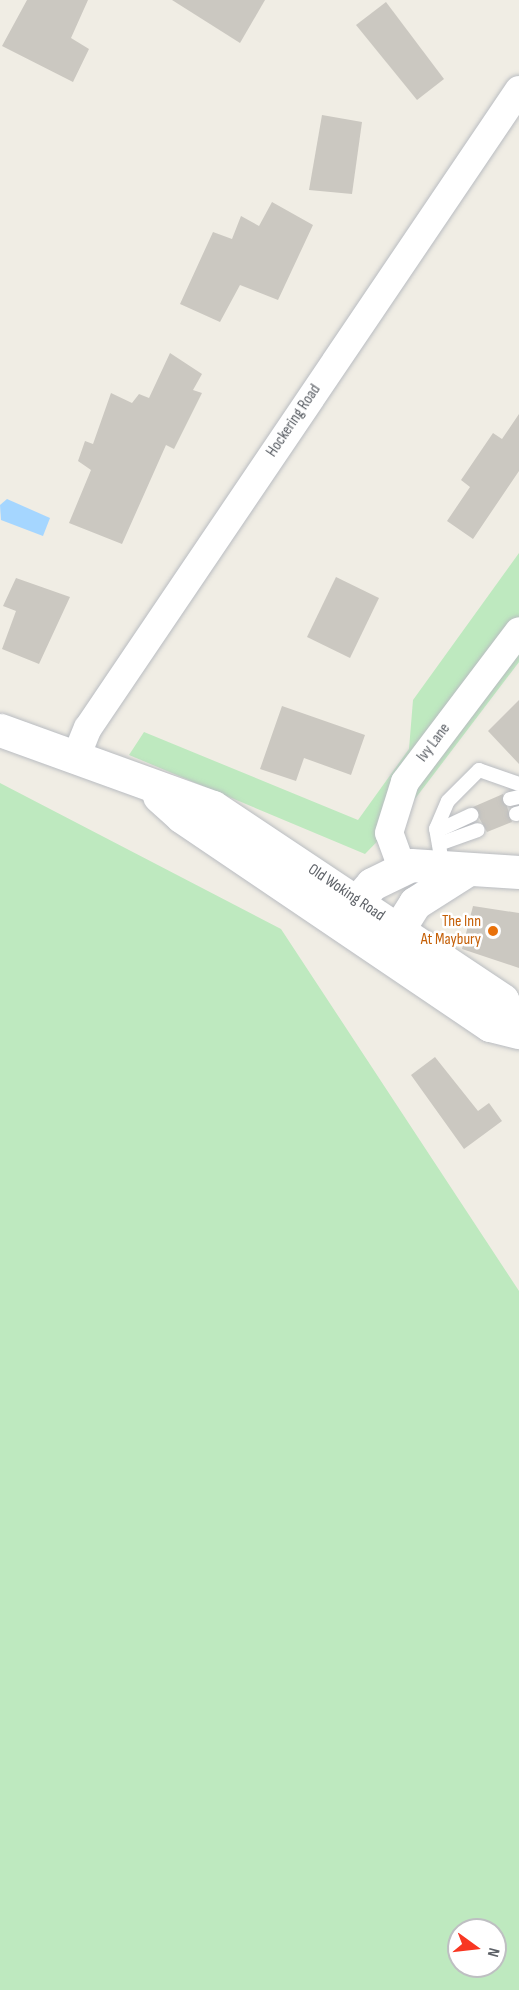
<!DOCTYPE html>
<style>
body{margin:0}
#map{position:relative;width:519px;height:1990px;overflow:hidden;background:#f0ede4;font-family:"Sofia Sans Condensed",sans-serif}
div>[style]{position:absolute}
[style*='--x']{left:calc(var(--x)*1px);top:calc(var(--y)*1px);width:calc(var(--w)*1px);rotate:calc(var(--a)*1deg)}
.green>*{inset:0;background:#bee9bf}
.water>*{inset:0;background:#a5d6ff}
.building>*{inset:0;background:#cbc8c1}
.roads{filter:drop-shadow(0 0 2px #b9bcc1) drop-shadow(0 0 2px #b9bcc1)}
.service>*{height:14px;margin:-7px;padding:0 7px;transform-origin:7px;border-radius:7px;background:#fff}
.minor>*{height:28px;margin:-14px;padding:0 14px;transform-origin:14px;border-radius:14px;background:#fff}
.tertiary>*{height:33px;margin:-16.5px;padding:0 16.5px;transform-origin:16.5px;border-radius:16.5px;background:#fff}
.secondary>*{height:33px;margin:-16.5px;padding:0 16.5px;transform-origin:16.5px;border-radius:16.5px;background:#fff}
.dots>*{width:16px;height:16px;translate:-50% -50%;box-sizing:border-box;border:3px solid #fff;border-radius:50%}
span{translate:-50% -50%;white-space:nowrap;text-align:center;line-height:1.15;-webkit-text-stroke:5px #fff;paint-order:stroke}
.street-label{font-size:16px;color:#5c6066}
.food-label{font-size:16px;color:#c56008}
.right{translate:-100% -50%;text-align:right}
.north{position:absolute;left:447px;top:1918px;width:60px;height:60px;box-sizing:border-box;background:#fff;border:2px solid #bebfc2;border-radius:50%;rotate:105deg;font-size:16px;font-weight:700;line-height:24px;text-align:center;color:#5c6066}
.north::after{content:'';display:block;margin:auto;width:21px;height:27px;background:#f83622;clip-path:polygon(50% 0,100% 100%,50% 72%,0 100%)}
</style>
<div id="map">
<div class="green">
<i style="clip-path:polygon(519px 553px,519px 662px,402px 816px,365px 854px,129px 755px,144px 732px,358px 820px,409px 749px,413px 700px)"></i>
<i style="clip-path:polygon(evenodd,0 783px,281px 929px,519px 1291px,519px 1990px,0 1990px,0 783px,459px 1930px,495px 1930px,495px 1966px,459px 1966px,459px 1930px)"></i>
</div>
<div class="water">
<i style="clip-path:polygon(7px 499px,50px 518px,43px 536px,1px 520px,0 505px)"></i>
</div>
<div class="building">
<i style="clip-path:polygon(27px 0,88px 0,71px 38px,89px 49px,73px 82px,2px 46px)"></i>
<i style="clip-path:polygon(172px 0,265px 0,240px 43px)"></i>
<i style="clip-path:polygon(386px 2px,444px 79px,417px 100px,356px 25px)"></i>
<i style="clip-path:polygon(322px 115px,362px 122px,352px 194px,309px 190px)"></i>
<i style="clip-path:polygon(272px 202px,313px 225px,278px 300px,240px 285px,220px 322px,180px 304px,213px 232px,232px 239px,241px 216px,259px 226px)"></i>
<i style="clip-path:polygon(170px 353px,202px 374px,193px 390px,202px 393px,174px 449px,166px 445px,122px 544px,69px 523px,91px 470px,78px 461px,85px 441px,93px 444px,111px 393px,132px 403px,139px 394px,149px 398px)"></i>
<i style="clip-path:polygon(519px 414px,519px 471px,473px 539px,447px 521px,470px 487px,461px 480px,493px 433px,502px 439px)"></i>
<i style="clip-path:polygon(336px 577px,379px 598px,350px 658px,307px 637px)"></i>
<i style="clip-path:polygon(16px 578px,70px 597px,39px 664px,2px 649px,16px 611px,3px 606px)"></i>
<i style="clip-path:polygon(519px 700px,519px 764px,488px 731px)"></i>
<i style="clip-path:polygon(282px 706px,365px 735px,351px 775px,304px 758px,296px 781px,260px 769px)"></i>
<i style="clip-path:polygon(503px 794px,512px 822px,487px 832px,473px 807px)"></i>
<i style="clip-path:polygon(473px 906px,519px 913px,519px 968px,462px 949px)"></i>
<i style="clip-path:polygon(435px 1057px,478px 1111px,489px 1103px,502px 1121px,464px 1149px,411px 1075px)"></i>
</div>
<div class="roads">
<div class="service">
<i style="--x:510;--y:799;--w:9;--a:-13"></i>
<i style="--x:516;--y:814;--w:3;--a:-18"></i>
<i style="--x:437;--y:831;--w:38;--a:-25"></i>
<i style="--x:439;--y:844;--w:41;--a:-19.7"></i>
<i style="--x:443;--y:868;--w:40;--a:-100"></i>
<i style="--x:436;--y:829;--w:30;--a:-67"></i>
<i style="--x:448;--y:801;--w:44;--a:-45"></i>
<i style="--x:479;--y:770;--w:42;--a:19.3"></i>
</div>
<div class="minor">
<i style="--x:76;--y:757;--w:31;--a:-68"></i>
<i style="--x:88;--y:728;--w:770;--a:-55.96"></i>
<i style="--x:402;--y:868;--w:37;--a:-110"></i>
<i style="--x:389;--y:833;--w:53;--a:-72.6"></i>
<i style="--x:405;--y:782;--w:189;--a:-52.9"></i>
</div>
<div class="tertiary">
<i style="--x:339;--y:922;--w:50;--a:-49"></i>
<i style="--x:372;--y:884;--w:43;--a:-26"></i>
<i style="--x:411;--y:865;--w:108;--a:3.7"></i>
<i style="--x:384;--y:952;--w:58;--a:-57.7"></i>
<i style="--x:415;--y:903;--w:62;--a:-32.4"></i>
</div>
<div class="secondary">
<i style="--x:0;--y:730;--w:226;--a:19.9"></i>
<i style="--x:213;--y:807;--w:348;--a:33.7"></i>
<i style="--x:502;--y:1000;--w:32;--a:64"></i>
<i style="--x:159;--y:796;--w:30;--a:42"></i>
<i style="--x:181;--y:816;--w:373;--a:34.1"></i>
<i style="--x:490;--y:1025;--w:30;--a:14"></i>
</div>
</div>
<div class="dots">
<i style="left:493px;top:931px;background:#e8710a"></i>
</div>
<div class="street-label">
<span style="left:294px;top:421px;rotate:-56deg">Hockering Road</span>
<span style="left:434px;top:743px;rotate:-53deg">Ivy Lane</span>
<span style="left:346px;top:893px;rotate:34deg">Old Woking Road</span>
</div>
<div class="food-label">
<span class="right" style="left:481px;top:931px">The Inn<br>At Maybury</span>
</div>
<div class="north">N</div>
</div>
